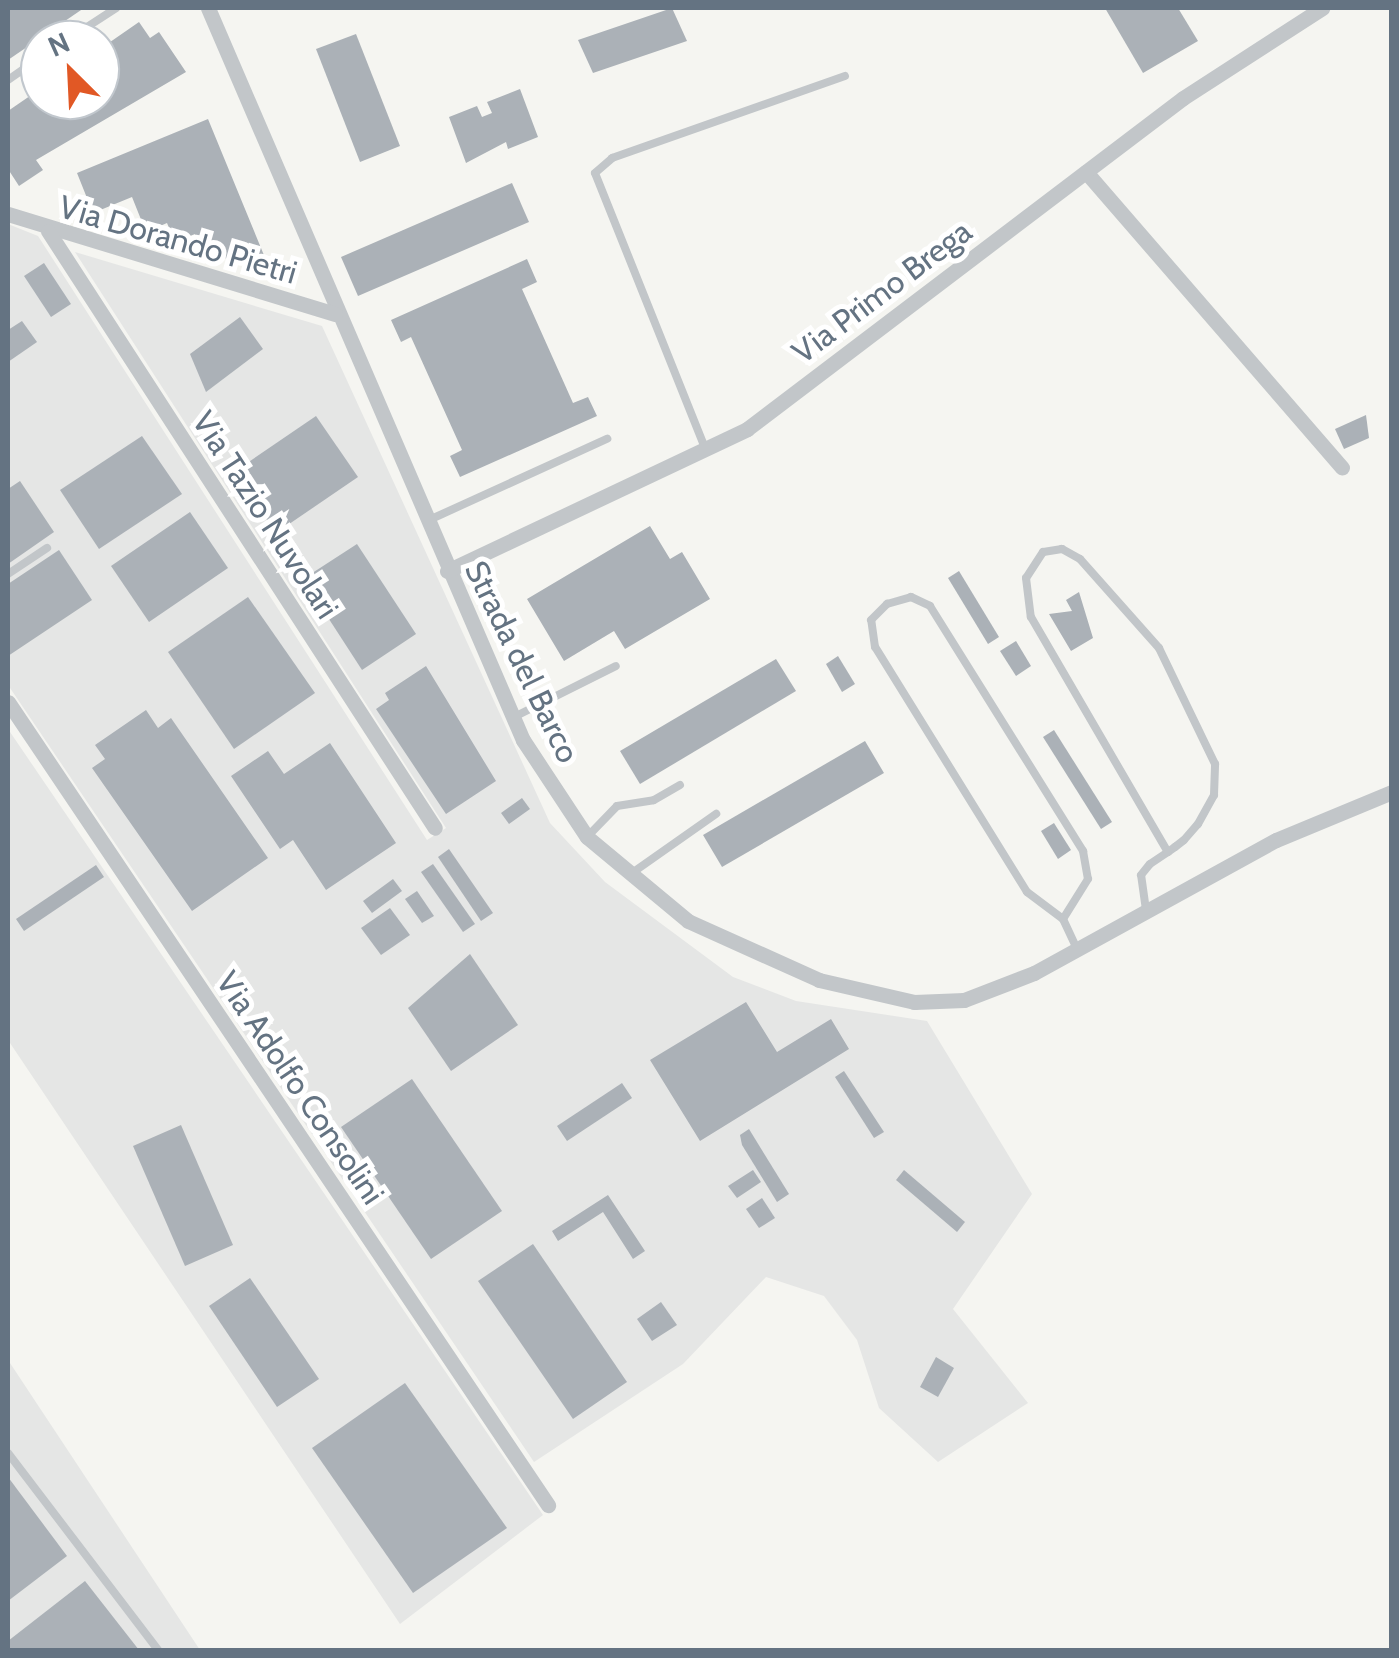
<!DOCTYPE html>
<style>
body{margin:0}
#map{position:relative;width:1399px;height:1658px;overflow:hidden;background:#f5f5f1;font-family:Cabin,sans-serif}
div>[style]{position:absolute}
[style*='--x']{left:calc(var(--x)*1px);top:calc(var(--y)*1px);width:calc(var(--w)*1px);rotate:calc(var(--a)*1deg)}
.built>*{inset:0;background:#e5e6e5}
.building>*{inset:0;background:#abb1b7}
.service>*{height:8px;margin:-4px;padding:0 4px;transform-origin:4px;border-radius:4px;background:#c2c6c9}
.minor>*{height:15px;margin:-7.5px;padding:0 7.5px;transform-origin:7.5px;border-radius:7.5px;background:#c2c6c9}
span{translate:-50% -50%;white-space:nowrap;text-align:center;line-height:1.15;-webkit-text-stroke:10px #fff;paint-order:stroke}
.street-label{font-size:32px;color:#647382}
.frame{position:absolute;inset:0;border:10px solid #647382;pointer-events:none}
.north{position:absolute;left:20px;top:20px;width:100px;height:100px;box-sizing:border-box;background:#fff;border:2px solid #c1c7cd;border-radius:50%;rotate:336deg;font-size:28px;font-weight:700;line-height:40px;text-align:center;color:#647382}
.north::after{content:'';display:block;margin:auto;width:35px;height:45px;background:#e15825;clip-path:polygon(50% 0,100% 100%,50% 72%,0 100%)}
</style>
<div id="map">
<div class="built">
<i style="clip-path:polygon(8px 224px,38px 236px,427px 840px,446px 828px,75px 252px,322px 326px,550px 823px,605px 882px,733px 977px,796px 1001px,927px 1021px,1032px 1194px,953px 1309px,1028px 1403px,938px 1462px,879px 1408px,857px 1340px,824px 1296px,766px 1277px,683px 1364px,534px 1462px,8px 685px)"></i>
<i style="clip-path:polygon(8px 729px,543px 1515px,400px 1624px,8px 1040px)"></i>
<i style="clip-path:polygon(8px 1360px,200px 1650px,8px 1650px)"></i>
</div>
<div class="building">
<i style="clip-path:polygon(8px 8px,84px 8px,8px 60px)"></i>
<i style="clip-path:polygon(672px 8px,687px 41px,593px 73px,578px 40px)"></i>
<i style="clip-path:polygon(1105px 8px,1178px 8px,1198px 41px,1143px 73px)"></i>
<i style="clip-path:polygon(139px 22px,150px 38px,159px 32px,186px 72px,36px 160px,43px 170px,19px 186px,8px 169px,8px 111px,40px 89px,40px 100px,100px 100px,100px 49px)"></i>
<i style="clip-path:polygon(356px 34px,400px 146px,360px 162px,316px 49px)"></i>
<i style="clip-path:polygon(520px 89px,538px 137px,508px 149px,506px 142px,466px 163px,449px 117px,477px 106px,482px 117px,492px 113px,487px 102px)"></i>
<i style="clip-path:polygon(208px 119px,268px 265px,252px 271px,244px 252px,226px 259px,220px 244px,202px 252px,195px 234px,175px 242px,167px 223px,146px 232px,132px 197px,93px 213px,77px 173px)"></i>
<i style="clip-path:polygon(512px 183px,529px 222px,358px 296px,341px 257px)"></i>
<i style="clip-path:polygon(527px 259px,537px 282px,522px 289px,573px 403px,588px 397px,597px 416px,460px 477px,450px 456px,462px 450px,411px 337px,401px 342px,391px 320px)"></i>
<i style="clip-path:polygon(44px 263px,71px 304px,51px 317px,24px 276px)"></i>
<i style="clip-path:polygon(240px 317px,263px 349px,206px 392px,190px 354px)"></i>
<i style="clip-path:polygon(22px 321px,37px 342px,8px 362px,8px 330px)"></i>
<i style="clip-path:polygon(1366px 415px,1369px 438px,1344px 449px,1335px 429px)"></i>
<i style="clip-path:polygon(316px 416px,358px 477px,276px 533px,234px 472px)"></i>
<i style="clip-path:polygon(142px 436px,182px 494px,99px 549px,60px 490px)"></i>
<i style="clip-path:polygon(20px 481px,54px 532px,8px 564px,8px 489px)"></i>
<i style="clip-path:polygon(190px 512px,228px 568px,149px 622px,111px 566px)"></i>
<i style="clip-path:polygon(650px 526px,670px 559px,682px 552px,710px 599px,625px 649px,614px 631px,564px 661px,527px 599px)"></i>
<i style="clip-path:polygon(357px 544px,416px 634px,362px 670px,303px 579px)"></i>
<i style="clip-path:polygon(59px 550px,92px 600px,8px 656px,8px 584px)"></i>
<i style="clip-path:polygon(959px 571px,999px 637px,988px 644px,948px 578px)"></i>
<i style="clip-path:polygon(1079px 592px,1093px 638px,1071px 651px,1049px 614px,1072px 611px,1066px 600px)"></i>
<i style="clip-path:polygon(248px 597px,315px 693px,234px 749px,168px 652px)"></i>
<i style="clip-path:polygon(1016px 641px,1031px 666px,1016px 676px,1000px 651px)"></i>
<i style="clip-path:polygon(838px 656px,855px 684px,842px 692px,826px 664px)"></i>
<i style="clip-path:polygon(776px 659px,796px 691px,640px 784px,620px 751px)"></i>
<i style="clip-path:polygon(426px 666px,496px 781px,446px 814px,376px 709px,389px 700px,385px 693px)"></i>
<i style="clip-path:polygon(146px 710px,158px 728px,171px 718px,268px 858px,192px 911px,92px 768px,105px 759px,95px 745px)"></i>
<i style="clip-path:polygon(1054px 730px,1112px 822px,1101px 829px,1043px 737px)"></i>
<i style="clip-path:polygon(865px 741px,884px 773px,722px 867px,703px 835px)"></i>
<i style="clip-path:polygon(330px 743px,396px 843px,326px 890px,293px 840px,280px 849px,231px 776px,268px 751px,284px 774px)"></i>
<i style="clip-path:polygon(522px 798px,530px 809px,509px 824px,501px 813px)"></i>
<i style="clip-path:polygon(1054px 823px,1071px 850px,1058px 859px,1041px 831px)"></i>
<i style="clip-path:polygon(449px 849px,493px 913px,481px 921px,438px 857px)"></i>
<i style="clip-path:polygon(433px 864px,475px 924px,463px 932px,421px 872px)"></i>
<i style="clip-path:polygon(96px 865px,104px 877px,24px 931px,16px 919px)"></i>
<i style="clip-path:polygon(393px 879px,402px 891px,372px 913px,363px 901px)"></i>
<i style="clip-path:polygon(417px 891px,434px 916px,422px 923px,405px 899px)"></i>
<i style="clip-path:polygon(390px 908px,410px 935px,381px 955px,361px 928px)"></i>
<i style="clip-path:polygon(470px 954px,518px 1025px,451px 1071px,408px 1008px)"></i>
<i style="clip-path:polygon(746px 1002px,777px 1052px,831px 1019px,849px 1049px,700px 1141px,650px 1060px)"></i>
<i style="clip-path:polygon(844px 1071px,884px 1132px,874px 1138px,835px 1077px)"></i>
<i style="clip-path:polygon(412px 1079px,502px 1211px,431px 1259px,341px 1127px)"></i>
<i style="clip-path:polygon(622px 1083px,632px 1098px,567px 1141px,557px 1126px)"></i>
<i style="clip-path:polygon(181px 1125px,233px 1245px,185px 1266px,133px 1146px)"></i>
<i style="clip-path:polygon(749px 1129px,789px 1194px,777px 1202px,742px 1145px,740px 1135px)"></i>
<i style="clip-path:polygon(753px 1170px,761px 1182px,737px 1198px,728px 1186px)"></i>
<i style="clip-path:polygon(904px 1170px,965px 1222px,957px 1232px,896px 1180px)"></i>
<i style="clip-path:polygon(608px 1195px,645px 1251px,633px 1259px,603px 1212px,558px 1241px,552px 1231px)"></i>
<i style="clip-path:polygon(762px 1198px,775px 1218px,759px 1228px,746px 1209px)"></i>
<i style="clip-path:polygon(533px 1244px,627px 1382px,573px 1419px,478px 1281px)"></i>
<i style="clip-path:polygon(250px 1278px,319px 1379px,277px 1407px,209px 1306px)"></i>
<i style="clip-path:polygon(661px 1302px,677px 1325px,652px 1341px,637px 1319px)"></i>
<i style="clip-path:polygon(936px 1357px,954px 1368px,938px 1397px,920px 1387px)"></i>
<i style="clip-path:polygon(405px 1383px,507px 1528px,413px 1593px,312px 1448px)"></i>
<i style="clip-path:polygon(8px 1477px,67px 1556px,8px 1601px)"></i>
<i style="clip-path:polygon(85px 1581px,139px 1650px,8px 1650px,8px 1641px)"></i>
</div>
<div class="service">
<i style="--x:67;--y:40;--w:59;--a:-33.1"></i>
<i style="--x:8;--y:80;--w:39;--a:-35"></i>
<i style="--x:705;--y:448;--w:296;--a:-111.8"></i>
<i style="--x:595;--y:173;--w:23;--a:-41"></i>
<i style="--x:612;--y:158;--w:247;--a:-19.4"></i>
<i style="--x:429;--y:520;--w:196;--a:-24.5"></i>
<i style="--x:8;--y:574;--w:47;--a:-33.7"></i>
<i style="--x:512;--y:718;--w:116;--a:-26.6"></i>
<i style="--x:587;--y:837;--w:43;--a:-45.9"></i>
<i style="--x:617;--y:806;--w:37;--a:-9"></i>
<i style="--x:654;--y:800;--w:30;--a:-30"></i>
<i style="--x:632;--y:873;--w:103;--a:-35.1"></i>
<i style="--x:1146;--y:910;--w:35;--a:-98"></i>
<i style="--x:1141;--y:875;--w:14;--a:-51"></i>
<i style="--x:1150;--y:864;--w:22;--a:-34"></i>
<i style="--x:1168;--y:852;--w:9;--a:-36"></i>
<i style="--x:1175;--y:847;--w:11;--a:-38"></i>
<i style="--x:1184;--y:840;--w:21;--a:-49"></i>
<i style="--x:1198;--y:824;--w:33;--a:-61"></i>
<i style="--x:1214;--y:795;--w:31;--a:-88"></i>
<i style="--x:1215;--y:764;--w:129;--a:-115.8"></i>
<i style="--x:1159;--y:648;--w:119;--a:-131.6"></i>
<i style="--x:1080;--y:559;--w:21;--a:-151"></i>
<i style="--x:1062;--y:549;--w:19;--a:171"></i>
<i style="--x:1043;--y:552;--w:31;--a:123"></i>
<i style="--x:1026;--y:578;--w:39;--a:83"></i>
<i style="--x:1031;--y:617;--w:272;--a:59.8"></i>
<i style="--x:1063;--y:919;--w:45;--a:-143.1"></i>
<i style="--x:1027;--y:892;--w:288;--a:-121.8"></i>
<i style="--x:875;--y:647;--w:27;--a:-98"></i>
<i style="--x:871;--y:620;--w:23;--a:-45"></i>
<i style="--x:887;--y:604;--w:25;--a:-16"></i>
<i style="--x:911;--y:597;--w:21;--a:25"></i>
<i style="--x:930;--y:606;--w:289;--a:58"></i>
<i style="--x:1083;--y:851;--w:28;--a:80"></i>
<i style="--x:1088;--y:879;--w:47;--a:122"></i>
<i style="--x:1063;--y:919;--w:33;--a:65"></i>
<i style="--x:8;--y:1453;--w:248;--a:52.7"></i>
</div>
<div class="minor">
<i style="--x:208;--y:8;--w:797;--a:66.72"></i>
<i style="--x:523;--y:740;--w:116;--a:56.6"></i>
<i style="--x:587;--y:837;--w:131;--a:39.7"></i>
<i style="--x:688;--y:921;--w:144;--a:24.2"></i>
<i style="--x:819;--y:980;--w:98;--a:13"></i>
<i style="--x:914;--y:1002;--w:50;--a:-2.3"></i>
<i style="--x:964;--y:1000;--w:75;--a:-21.1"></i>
<i style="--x:1034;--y:973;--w:276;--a:-28.8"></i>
<i style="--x:1276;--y:840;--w:126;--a:-22.5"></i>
<i style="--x:1086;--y:172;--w:391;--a:49.1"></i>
<i style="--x:8;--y:214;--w:342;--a:17"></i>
<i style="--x:48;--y:231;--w:711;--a:57.05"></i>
<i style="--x:447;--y:571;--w:332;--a:-25.3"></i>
<i style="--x:747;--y:429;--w:547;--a:-37.2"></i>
<i style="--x:1183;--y:98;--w:166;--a:-32.9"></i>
<i style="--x:8;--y:702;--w:968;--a:56.08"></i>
</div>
<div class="street-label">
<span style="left:178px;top:240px;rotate:16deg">Via Dorando Pietri</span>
<span style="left:882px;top:292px;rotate:-37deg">Via Primo Brega</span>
<span style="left:265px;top:515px;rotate:57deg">Via Tazio Nuvolari</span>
<span style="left:522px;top:662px;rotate:64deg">Strada del Barco</span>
<span style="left:300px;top:1088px;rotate:56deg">Via Adolfo Consolini</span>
</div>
<div class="frame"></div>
<div class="north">N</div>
</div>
